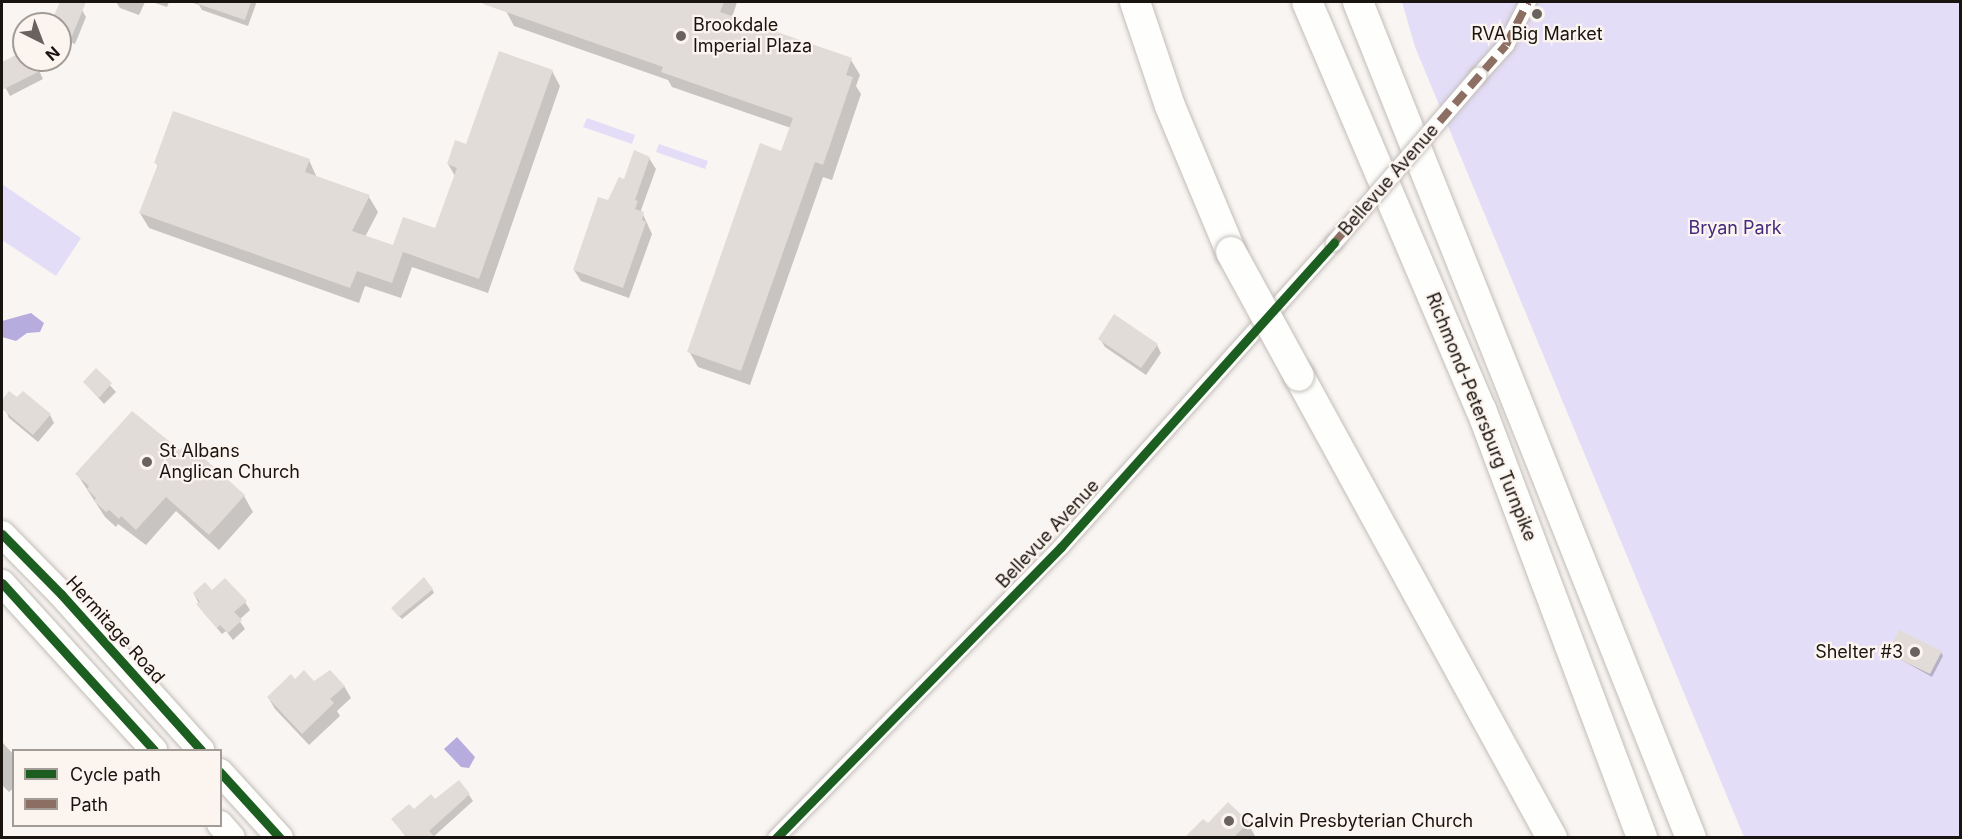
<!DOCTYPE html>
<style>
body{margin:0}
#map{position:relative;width:1962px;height:839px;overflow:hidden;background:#f9f5f2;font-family:Inter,sans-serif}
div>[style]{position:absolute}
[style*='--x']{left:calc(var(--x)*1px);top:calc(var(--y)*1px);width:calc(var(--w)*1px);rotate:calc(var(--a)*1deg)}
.green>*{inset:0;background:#e4ddf8}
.water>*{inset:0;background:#b7acde}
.shadow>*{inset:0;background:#0003}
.building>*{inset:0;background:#e2dcd8}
.roads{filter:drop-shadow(0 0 2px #c2bdb9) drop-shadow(0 0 2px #c2bdb9)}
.street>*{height:16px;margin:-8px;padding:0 8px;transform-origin:8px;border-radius:8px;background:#fefefd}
.primary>*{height:26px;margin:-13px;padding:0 13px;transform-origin:13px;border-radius:13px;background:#fefefd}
.highway>*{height:30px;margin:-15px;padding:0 15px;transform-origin:15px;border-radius:15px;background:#fefefd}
.bridges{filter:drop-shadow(0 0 2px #c2bdb9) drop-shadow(0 0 2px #c2bdb9)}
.street-bridge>*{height:16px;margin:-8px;padding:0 8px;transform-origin:8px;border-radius:8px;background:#fefefd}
.highway-bridge>*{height:30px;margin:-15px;padding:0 15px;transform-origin:15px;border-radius:15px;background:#fefefd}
.quiet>*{height:8px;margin-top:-4px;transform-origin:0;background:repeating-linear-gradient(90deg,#8d6e63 0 15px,transparent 0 23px)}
.cycleway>*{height:9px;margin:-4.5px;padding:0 4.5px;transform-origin:4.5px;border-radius:4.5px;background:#1b5e20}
.dots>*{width:16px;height:16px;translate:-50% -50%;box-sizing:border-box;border:3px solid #fcf5ef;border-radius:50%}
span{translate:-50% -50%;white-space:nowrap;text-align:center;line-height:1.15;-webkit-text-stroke:4.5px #fcf5ef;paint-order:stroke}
.poi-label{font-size:18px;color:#1a1410}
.left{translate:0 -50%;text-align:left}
.right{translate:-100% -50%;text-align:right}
.street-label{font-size:18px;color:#1a1410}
.park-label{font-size:18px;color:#452a80}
.frame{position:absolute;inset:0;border:3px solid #1a1410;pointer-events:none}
.legend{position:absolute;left:12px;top:749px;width:210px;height:78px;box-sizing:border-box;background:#fcf5ef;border:2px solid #a29b96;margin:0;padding:8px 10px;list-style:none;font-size:18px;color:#1a1410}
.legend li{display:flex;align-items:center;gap:12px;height:30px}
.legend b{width:30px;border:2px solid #a29b96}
.north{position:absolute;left:12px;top:12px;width:60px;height:60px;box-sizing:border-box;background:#fcf5ef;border:2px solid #a29b96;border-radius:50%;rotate:138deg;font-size:16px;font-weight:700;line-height:24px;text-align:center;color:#1a1410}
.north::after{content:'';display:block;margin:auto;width:21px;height:27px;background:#68635f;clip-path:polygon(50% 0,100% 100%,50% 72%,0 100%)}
</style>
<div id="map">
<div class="green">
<i style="clip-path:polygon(1402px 2px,1960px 2px,1960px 837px,1744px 837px,1415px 47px)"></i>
<i style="clip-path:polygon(587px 118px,635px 135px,632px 144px,583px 127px)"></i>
<i style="clip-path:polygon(659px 144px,708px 161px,705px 169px,656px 152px)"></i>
<i style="clip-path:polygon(2px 184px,81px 238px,56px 276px,2px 240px)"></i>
</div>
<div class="water">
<i style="clip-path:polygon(31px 313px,44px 323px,40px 332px,27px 333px,16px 341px,2px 337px,2px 321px)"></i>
<i style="clip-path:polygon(457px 737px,475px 757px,469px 768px,461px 767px,444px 749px)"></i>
</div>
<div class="shadow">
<i style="clip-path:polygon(61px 2px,82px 10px,86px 17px,75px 44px,60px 38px,60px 24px,52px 24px)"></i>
<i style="clip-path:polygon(116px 2px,145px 2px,139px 15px,120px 8px)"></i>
<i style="clip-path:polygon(152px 2px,169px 2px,167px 7px)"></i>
<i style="clip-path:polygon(190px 2px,255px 2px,256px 4px,248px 26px,202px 10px,199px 5px)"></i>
<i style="clip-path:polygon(485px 2px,737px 2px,732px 18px,851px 60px,860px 75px,856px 86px,861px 94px,832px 180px,823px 177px,750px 385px,698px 367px,689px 351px,782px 153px,791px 128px,672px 87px,668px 80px,514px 26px,506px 11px)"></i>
<i style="clip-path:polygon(24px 53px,24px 60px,34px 60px,43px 79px,10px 96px,2px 81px,2px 64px)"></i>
<i style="clip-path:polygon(552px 71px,560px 86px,488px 293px,412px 267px,401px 298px,365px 286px,359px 303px,149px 228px,140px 213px,158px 167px,156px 162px,309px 160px,317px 178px,369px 197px,378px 212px,365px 237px,394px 247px,436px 230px,455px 176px,448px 164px)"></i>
<i style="clip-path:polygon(649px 158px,656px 169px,641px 210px,652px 234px,629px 298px,581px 281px,574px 270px,609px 202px,625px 181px)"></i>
<i style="clip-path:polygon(1100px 339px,1157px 345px,1161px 353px,1146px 375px,1105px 347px)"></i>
<i style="clip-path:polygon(96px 370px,116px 392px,104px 404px,85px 383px)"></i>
<i style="clip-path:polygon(9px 393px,50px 415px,54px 423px,38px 442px,9px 418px,2px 402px)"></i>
<i style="clip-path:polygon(187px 445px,244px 496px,253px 512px,219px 550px,176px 511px,146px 545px,118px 524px,116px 527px,105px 517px,77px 474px,180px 452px)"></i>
<i style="clip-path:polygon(432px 589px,434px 593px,402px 619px,395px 612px)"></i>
<i style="clip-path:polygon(194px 594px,245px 602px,250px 610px,239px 620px,245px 629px,233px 640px,226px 631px,222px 634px,203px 612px)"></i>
<i style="clip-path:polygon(1941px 652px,1943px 656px,1932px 677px,1889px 653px)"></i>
<i style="clip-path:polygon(295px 681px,344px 686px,351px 698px,337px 711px,340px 716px,309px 745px,275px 709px,268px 697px)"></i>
<i style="clip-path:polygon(2px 742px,14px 755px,14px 788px,9px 792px,3px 786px,2px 787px)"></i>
<i style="clip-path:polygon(469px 795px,473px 801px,432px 838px,407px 838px,393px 820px,435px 802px)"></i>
<i style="clip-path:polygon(1228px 804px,1248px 823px,1256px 838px,1187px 838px,1203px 821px,1208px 825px)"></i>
</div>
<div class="building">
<i style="clip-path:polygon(60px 2px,86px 2px,61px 63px,60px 24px,50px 24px)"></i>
<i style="clip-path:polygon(198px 2px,251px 2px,245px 20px,198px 4px)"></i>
<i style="clip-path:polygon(484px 2px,724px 2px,720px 12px,852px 58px,846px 75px,853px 77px,831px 142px,823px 165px,815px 162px,741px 371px,687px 352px,760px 143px,781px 151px,793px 118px,661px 72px,663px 67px,483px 4px)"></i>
<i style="clip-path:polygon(24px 51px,24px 60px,35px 60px,40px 71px,2px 90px,2px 62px)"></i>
<i style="clip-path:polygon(499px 51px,553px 70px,479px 279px,403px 252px,392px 283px,357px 271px,350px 288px,139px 213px,158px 164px,154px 163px,173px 111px,310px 159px,305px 172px,370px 195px,352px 231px,393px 245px,403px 217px,435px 228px,457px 168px,447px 164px,455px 140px,466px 144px)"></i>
<i style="clip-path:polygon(634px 150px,650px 157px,635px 200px,638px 201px,635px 209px,644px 212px,642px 220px,646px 222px,623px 288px,573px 270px,598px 197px,608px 200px,619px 177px,624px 179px)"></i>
<i style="clip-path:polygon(1114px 314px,1158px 344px,1141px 368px,1098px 339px)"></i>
<i style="clip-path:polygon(96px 368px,112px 383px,99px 398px,83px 382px)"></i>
<i style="clip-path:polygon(9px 391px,17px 397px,23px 391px,51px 414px,33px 435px,2px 409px,2px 400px)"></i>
<i style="clip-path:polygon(132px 411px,180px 450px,187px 443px,245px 495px,209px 535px,166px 497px,136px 530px,121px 516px,119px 519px,109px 510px,106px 512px,94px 501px,96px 498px,87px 489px,89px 486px,75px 474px)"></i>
<i style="clip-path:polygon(424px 577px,433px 589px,399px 617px,391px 608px)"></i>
<i style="clip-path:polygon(225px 578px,247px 601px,234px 612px,242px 620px,228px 633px,220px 625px,217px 628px,196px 604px,200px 602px,193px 593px,205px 582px,212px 590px)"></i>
<i style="clip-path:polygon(1899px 630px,1942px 651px,1930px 674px,1887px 653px)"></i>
<i style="clip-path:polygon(304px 670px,314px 681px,330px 670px,345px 686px,330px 699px,334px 703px,302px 734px,267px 697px,291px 674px,295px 679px)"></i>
<i style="clip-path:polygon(459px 780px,470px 794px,429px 831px,435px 837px,407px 837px,391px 819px,409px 804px,414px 809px,431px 794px,435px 799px)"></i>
<i style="clip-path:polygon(1228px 802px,1249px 822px,1234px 837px,1185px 837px,1203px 819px,1208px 823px)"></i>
</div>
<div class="roads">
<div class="street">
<i style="--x:1478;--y:76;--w:42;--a:-47.9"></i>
<i style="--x:1506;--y:45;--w:48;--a:-62.9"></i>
<i style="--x:776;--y:838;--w:407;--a:-45.6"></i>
<i style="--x:1061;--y:547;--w:409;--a:-48.1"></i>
</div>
<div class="primary">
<i style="--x:2;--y:534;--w:84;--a:45.5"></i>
<i style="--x:61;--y:594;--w:210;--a:48.1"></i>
<i style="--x:2;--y:583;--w:226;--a:47.7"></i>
<i style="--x:220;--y:772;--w:89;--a:47.7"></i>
<i style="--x:220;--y:824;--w:18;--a:49"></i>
</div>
<div class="highway">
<i style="--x:1135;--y:2;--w:110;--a:71.4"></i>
<i style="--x:1170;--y:106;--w:158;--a:67.3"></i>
<i style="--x:1307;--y:2;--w:443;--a:66.9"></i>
<i style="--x:1481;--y:409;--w:458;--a:69.4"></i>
<i style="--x:1358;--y:2;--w:900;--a:68.28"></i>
<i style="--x:1299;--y:376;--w:527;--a:61.29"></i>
</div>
</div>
<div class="bridges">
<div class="street-bridge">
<i style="--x:1334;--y:243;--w:221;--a:-49.2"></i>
</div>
<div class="highway-bridge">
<i style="--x:1231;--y:252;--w:141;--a:61.3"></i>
</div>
</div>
<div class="quiet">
<i style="--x:1334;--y:243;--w:262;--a:-49"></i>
<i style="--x:1506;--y:45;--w:48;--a:-62.9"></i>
</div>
<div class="cycleway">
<i style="--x:2;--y:534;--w:84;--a:45.5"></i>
<i style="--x:61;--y:594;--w:210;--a:48.1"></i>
<i style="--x:2;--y:583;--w:226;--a:47.7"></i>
<i style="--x:220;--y:772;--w:89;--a:47.7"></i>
<i style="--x:776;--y:838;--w:407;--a:-45.6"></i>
<i style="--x:1061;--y:547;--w:409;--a:-48.1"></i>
</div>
<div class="dots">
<i style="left:1537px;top:14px;background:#68635f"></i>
<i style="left:681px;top:36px;background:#68635f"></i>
<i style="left:147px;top:462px;background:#68635f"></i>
<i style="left:1915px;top:652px;background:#68635f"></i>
<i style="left:1229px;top:821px;background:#68635f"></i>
</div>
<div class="poi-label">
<span class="left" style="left:693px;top:36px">Brookdale<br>Imperial Plaza</span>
<span style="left:1537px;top:34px">RVA Big Market</span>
<span class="left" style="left:159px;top:462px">St Albans<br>Anglican Church</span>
<span class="right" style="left:1903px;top:652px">Shelter #3</span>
<span class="left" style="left:1241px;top:821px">Calvin Presbyterian Church</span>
</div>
<div class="street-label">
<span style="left:1389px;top:180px;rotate:-49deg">Bellevue Avenue</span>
<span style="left:1481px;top:417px;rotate:68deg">Richmond-Petersburg Turnpike</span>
<span style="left:1048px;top:534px;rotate:-47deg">Bellevue Avenue</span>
<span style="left:115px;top:630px;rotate:48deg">Hermitage Road</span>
</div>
<div class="park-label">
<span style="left:1735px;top:228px">Bryan Park</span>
</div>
<div class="frame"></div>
<ul class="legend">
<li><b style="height:8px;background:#1b5e20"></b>Cycle path</li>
<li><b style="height:8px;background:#8d6e63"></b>Path</li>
</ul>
<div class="north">N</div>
</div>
